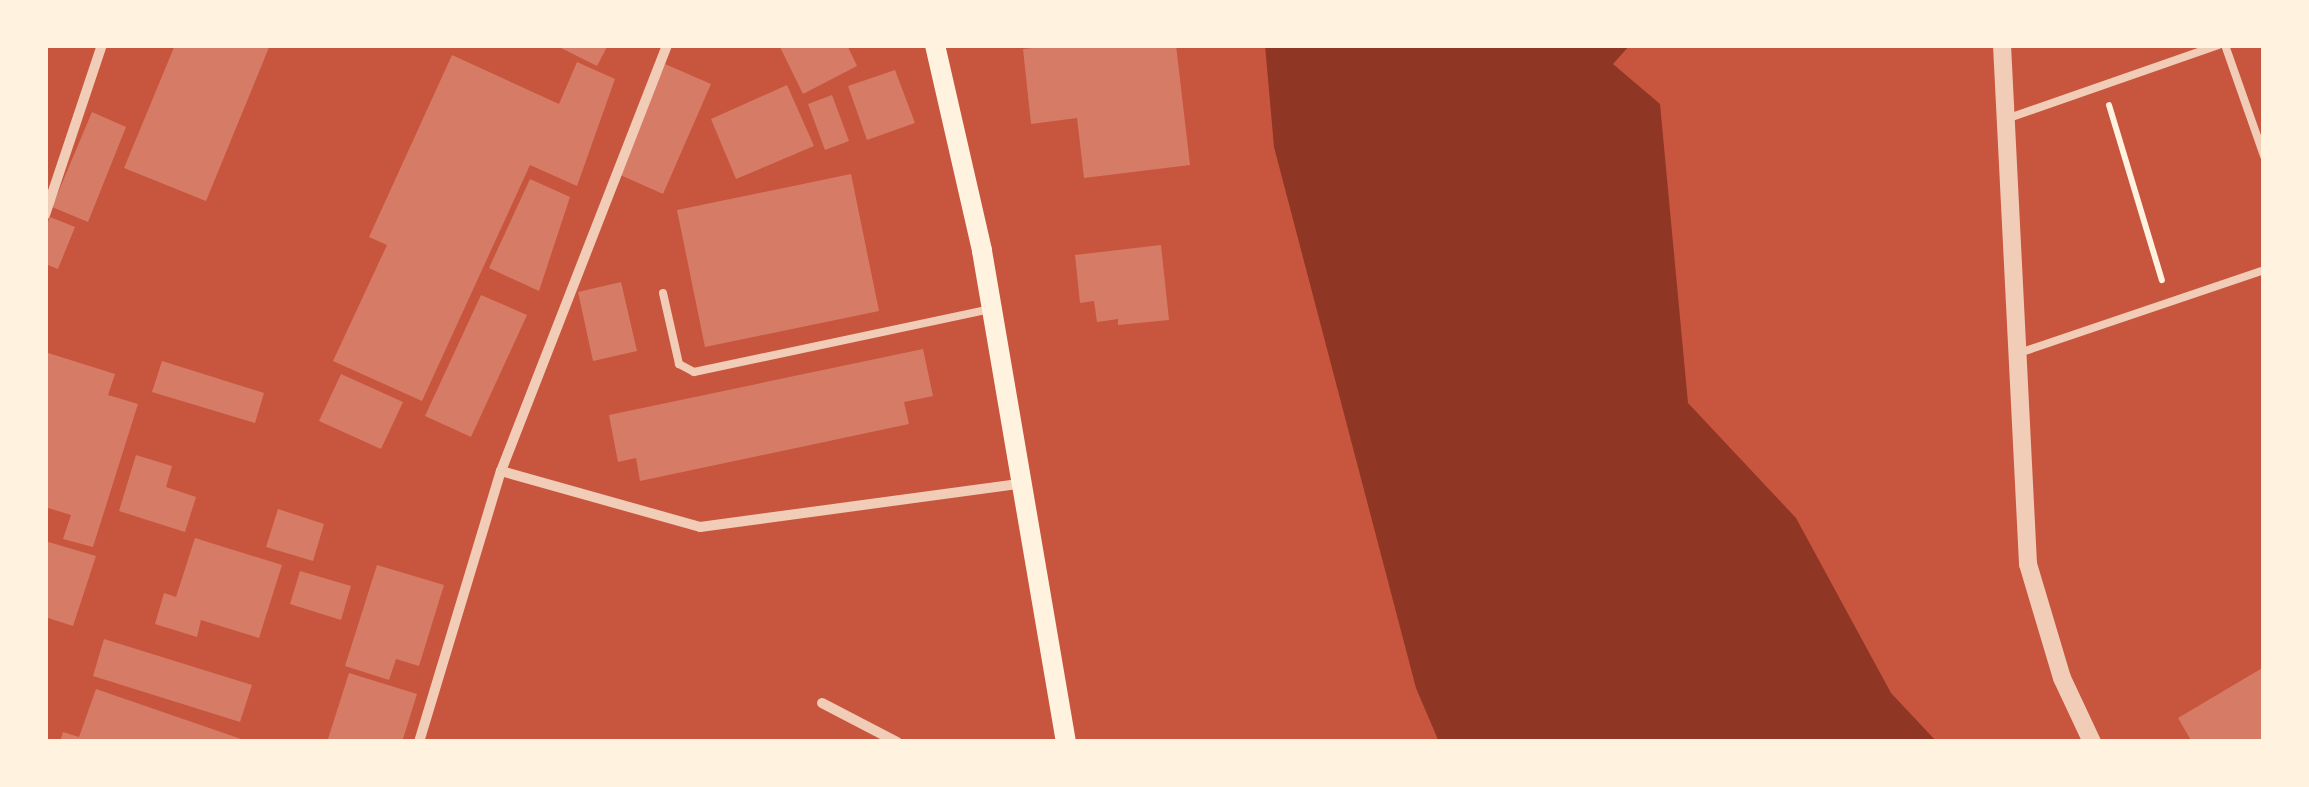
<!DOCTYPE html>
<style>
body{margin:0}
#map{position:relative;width:2309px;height:787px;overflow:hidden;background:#c8553d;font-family:"Asap Condensed",sans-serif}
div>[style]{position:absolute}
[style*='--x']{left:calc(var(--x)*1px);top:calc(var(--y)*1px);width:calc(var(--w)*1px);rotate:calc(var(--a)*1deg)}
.water>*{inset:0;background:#8f3625}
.building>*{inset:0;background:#d67c66}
.path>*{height:6px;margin:-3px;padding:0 3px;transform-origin:3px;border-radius:3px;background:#fff3e0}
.service>*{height:8px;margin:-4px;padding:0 4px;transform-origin:4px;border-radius:4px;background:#f1ccb7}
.minor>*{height:10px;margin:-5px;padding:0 5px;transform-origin:5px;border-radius:5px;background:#f1ccb7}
.tertiary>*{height:18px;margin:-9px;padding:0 9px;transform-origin:9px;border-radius:9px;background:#f1ccb7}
.secondary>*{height:20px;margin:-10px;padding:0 10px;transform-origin:10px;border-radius:10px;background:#fff3e0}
span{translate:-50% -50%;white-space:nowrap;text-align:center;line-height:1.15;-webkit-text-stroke:8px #fff3e0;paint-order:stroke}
.frame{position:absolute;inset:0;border:48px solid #fff3e0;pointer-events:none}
</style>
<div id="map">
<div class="water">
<i style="clip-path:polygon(1265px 45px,1630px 45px,1613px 64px,1660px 104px,1688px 403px,1796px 518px,1891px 693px,1937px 742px,1439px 742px,1416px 688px,1274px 147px)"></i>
</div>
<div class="building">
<i style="clip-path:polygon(175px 45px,270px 45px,206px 201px,124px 168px)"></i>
<i style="clip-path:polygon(555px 45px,608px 45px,597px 66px)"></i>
<i style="clip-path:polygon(779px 45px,847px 45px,857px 66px,803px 94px)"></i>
<i style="clip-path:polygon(1058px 45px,1176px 45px,1190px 165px,1084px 178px,1077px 118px,1031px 124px,1023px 49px)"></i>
<i style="clip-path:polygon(452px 55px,559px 104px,577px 62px,615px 79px,577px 186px,530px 165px,422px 401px,333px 361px,387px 245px,369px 237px)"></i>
<i style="clip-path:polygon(665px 64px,711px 84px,663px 194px,618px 174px)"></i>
<i style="clip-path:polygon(895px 70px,915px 123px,867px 140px,848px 86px)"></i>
<i style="clip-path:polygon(787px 85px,814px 146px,736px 179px,711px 119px)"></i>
<i style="clip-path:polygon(832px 95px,849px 141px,825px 150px,808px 104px)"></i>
<i style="clip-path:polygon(92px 112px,126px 127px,88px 222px,52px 207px)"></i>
<i style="clip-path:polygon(851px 174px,879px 311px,705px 347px,677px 210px)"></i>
<i style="clip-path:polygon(530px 179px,570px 197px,539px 291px,489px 268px)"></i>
<i style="clip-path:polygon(50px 217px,75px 227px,58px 269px,45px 264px,45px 229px)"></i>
<i style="clip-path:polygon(1161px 245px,1169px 320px,1118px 325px,1118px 319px,1097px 322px,1094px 301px,1080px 303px,1075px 255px)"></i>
<i style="clip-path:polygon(621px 282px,637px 351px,593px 361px,578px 292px)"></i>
<i style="clip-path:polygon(481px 295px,527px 315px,471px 437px,425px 416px)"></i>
<i style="clip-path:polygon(923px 349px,933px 396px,904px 402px,909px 424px,640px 481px,636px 458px,618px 462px,609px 415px)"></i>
<i style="clip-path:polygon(45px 352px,115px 374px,108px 395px,138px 404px,93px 547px,63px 539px,71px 515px,45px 507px)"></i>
<i style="clip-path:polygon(162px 361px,264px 393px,255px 423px,152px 392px)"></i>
<i style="clip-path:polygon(341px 374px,403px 402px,381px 449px,319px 421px)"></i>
<i style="clip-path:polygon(136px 455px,172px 466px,166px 487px,196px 497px,185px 532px,119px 511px)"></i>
<i style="clip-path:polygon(278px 509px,324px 524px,313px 561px,266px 547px)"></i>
<i style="clip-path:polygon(195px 538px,282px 565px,259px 638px,201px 620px,197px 637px,155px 624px,164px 593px,176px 597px)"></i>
<i style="clip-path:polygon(45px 541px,96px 556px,73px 626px,45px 617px)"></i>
<i style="clip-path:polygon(377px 565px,444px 585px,419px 666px,396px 659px,389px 680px,345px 666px)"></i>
<i style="clip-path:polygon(300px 571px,351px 586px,341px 620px,290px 604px)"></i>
<i style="clip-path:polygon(104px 639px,252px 685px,240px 722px,93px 676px)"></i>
<i style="clip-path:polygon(2264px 667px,2264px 742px,2192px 742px,2178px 718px)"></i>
<i style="clip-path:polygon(349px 673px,417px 694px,402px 742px,327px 742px)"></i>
<i style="clip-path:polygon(96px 689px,247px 741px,247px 742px,60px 742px,63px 732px,79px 737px)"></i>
</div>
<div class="path">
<i style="--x:2109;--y:105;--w:183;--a:73.2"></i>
</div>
<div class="service">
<i style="--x:2225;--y:45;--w:118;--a:70.6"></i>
<i style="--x:2006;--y:119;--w:225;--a:-19.2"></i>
<i style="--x:663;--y:293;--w:73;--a:77.3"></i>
<i style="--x:679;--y:364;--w:17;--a:28"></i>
<i style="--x:694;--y:372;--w:304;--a:-12"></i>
<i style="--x:2019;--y:353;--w:259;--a:-18.7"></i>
</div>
<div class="minor">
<i style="--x:45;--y:215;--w:179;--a:-71.5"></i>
<i style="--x:501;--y:471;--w:457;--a:-68.7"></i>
<i style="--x:822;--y:703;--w:85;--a:27.5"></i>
<i style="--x:419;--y:742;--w:283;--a:-73.2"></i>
<i style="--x:501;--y:471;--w:207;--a:15.7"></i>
<i style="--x:700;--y:527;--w:322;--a:-7.7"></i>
</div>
<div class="tertiary">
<i style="--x:2002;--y:45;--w:520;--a:87.13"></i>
<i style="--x:2028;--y:564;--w:119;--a:73.4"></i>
<i style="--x:2062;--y:678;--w:71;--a:64.9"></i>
</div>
<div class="secondary">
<i style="--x:935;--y:45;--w:211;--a:77.1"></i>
<i style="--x:982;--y:251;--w:498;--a:80.3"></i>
</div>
<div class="frame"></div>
</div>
